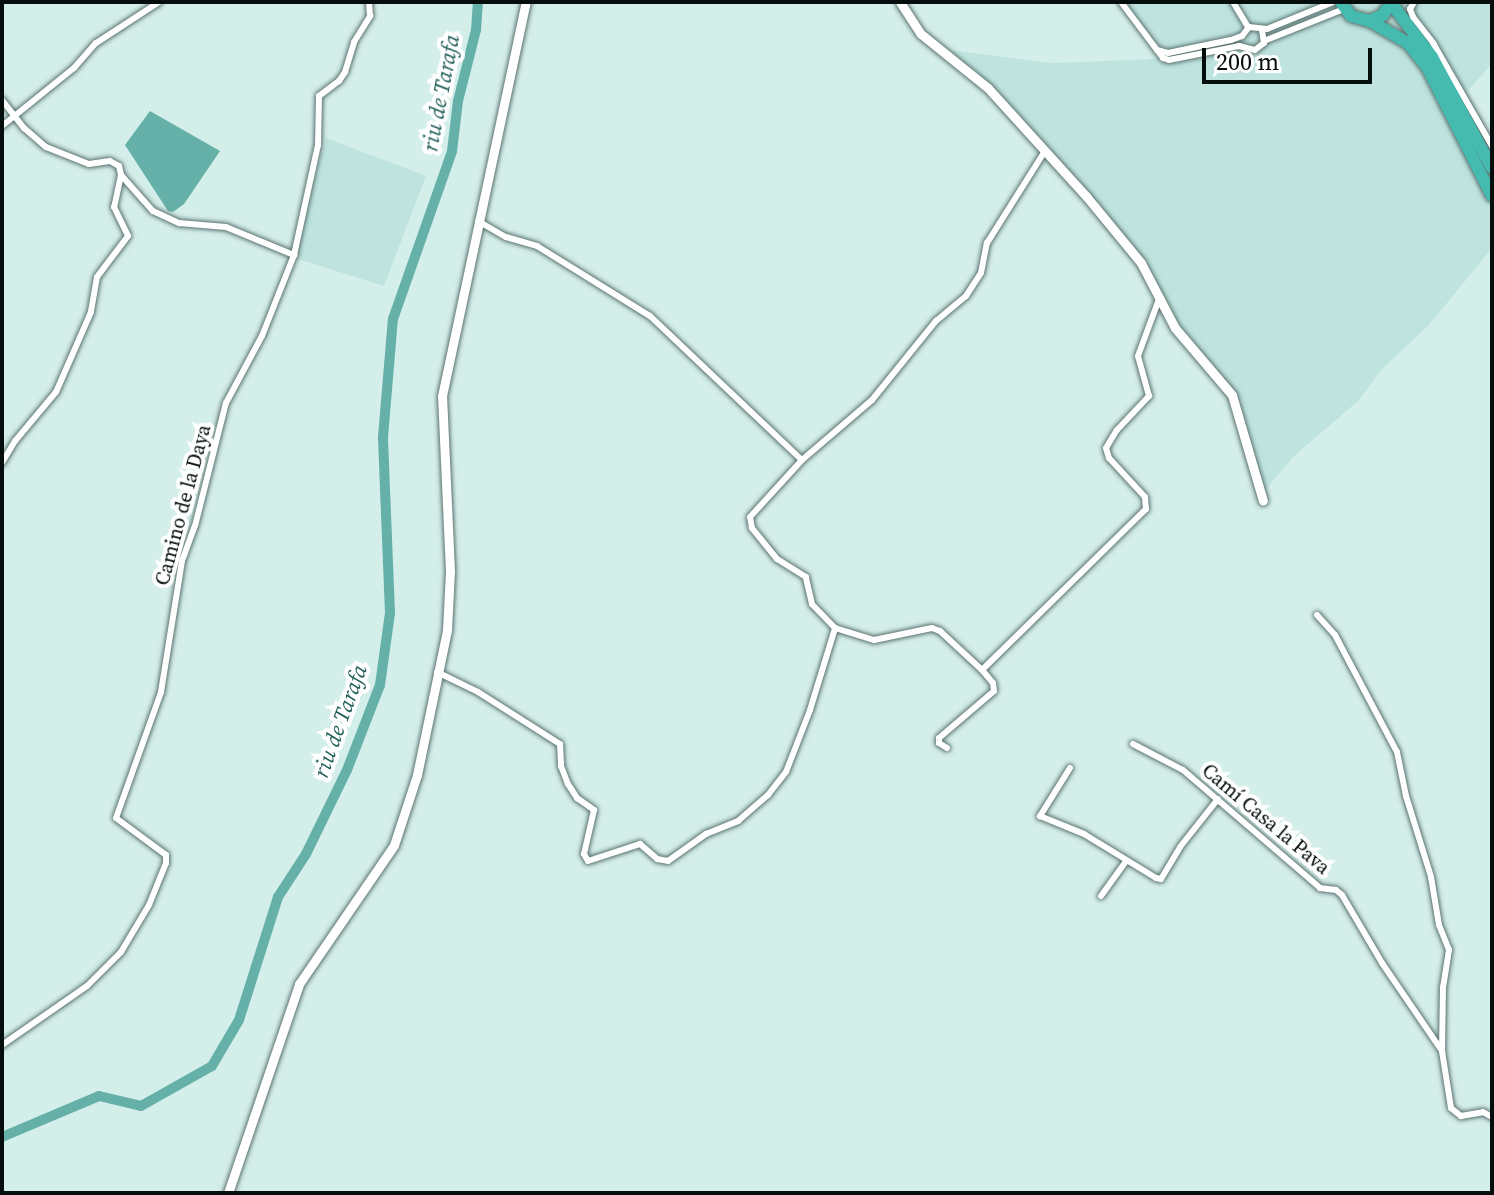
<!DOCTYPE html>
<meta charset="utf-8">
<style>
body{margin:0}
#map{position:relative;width:1494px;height:1195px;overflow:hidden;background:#d4eeea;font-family:"Source Serif 4",serif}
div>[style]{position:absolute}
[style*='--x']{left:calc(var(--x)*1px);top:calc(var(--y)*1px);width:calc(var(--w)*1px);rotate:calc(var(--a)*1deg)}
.built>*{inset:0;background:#bfe4df}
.water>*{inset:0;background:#65b0a8}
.river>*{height:10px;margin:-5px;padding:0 5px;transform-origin:5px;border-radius:5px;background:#65b0a8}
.roads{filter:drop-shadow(0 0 2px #5c7471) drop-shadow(0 0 2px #5c7471)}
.street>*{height:6px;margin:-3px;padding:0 3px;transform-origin:3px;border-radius:3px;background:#fff}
.secondary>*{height:9px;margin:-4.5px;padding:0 4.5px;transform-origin:4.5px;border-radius:4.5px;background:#fff}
.highway>*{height:12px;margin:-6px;padding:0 6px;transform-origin:6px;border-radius:6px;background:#45bbb0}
span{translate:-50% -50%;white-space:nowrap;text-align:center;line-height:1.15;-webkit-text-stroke:8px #fff;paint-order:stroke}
.street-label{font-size:20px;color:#060e0d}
.water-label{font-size:22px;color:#23615b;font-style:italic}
.frame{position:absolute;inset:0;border:4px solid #060e0d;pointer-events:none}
.scale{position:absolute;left:1202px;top:48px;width:170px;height:36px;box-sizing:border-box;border:4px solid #060e0d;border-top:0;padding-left:10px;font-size:24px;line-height:28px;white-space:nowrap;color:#060e0d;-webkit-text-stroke:6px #fff;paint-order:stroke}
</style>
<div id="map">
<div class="built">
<i style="clip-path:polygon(1121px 2px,1492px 2px,1492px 63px,1467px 92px,1492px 140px,1492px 248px,1429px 325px,1381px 370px,1359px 400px,1292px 458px,1261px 495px,1232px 396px,1175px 328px,1141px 263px,988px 88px,945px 55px,949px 50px,1051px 63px,1157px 59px,1157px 50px)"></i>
<i style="clip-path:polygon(326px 138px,426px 176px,384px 286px,298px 259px,297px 241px)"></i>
</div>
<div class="water">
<i style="clip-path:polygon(150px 111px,220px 151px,184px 204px,173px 212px,168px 211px,125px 145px)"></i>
</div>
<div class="river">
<i style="--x:2;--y:1137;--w:105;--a:-22.9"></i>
<i style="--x:99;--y:1096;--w:43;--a:13.4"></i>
<i style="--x:141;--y:1106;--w:81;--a:-29.4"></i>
<i style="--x:212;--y:1066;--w:53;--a:-59.6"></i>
<i style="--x:239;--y:1020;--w:129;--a:-72.4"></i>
<i style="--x:278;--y:897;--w:51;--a:-56.9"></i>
<i style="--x:306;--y:854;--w:93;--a:-64"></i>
<i style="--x:347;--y:770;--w:91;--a:-68.8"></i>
<i style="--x:380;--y:685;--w:73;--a:-82.1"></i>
<i style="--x:390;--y:613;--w:176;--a:-92.3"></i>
<i style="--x:383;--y:437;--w:118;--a:-85.2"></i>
<i style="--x:393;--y:319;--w:178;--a:-70.6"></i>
<i style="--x:452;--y:151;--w:50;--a:-83.2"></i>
<i style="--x:458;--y:101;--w:73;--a:-75.8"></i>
<i style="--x:476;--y:30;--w:28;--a:-86"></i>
</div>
<div class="roads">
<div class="street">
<i style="--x:1121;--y:2;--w:70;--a:53.1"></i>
<i style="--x:1163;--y:58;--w:6;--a:18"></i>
<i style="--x:1169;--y:60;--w:71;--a:-11.3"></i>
<i style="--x:1239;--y:46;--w:16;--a:14"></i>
<i style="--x:1255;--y:50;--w:11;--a:-38"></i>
<i style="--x:1264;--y:43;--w:13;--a:-99"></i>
<i style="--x:1233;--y:2;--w:29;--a:59"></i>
<i style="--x:1414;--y:2;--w:8;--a:120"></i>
<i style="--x:1410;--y:9;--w:9;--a:69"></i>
<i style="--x:1413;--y:17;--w:33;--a:52"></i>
<i style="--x:1433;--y:43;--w:119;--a:60.2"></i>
<i style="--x:1264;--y:41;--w:86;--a:-21.8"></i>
<i style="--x:1157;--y:50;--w:11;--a:15"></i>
<i style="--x:1168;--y:53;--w:64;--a:-11.7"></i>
<i style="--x:1231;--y:40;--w:12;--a:-20"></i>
<i style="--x:1242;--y:36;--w:11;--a:-52"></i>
<i style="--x:1249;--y:27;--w:18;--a:6"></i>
<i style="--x:1267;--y:29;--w:71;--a:-22.2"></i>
<i style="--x:2;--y:100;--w:36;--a:52"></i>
<i style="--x:24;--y:128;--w:29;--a:41"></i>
<i style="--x:46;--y:147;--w:46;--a:21.6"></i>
<i style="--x:89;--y:164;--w:21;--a:-8"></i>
<i style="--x:110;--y:161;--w:10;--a:29"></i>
<i style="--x:119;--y:166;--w:9;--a:77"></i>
<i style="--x:121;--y:175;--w:33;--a:102"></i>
<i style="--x:114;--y:207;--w:32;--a:64"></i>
<i style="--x:128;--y:236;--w:51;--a:127.1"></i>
<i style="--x:97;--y:277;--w:36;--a:100"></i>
<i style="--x:91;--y:312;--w:87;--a:113.6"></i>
<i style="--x:56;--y:392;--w:64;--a:129.9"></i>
<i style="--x:15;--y:441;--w:26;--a:121"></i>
<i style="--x:2;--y:126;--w:92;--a:-38.9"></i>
<i style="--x:74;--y:68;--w:33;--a:-49"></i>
<i style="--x:96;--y:43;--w:75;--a:-33.1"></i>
<i style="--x:121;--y:175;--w:48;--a:48.4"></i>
<i style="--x:153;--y:211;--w:29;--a:25"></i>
<i style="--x:179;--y:223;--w:47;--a:4.9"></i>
<i style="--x:226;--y:227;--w:74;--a:22.4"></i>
<i style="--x:478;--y:221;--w:32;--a:30"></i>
<i style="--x:506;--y:237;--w:32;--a:16"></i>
<i style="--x:537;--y:246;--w:133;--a:31.8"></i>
<i style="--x:650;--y:316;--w:209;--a:43.5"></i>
<i style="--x:1317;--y:615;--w:27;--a:48"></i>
<i style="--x:1335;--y:635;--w:132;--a:62.1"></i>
<i style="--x:1397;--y:752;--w:45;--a:78.4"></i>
<i style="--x:1406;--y:796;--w:85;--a:72.8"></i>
<i style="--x:1431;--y:877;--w:49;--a:80.5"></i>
<i style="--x:1439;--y:925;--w:27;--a:68"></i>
<i style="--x:1449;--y:950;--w:37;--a:99"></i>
<i style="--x:1443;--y:987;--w:64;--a:90.9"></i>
<i style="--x:1442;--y:1051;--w:58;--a:81"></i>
<i style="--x:1451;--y:1108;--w:13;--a:39"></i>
<i style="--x:1461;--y:1116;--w:22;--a:-10"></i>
<i style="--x:1483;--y:1112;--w:10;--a:29"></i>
<i style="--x:835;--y:628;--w:41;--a:17.1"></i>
<i style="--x:874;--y:640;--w:59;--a:-11.7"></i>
<i style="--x:932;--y:628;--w:9;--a:21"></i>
<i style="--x:940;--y:631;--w:57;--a:42.9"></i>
<i style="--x:982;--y:670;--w:230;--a:-44.5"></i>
<i style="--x:1146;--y:509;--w:12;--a:-95"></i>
<i style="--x:1145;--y:497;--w:53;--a:-132.7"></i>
<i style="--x:1109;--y:458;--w:10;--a:-107"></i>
<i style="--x:1106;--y:448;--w:21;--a:-59"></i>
<i style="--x:1117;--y:430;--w:47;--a:-46.7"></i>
<i style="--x:1149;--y:396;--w:41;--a:-105.4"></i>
<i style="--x:1138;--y:356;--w:61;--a:-69.8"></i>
<i style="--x:437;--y:672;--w:46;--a:26"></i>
<i style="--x:478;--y:692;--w:97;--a:32.4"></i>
<i style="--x:560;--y:744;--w:22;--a:87"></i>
<i style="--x:561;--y:766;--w:19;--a:69"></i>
<i style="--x:568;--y:784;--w:17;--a:57"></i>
<i style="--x:577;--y:798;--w:21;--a:35"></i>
<i style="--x:594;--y:810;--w:45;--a:102.8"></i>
<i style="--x:584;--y:854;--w:8;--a:60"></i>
<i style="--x:588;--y:861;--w:55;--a:-18.1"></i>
<i style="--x:640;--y:844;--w:23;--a:41"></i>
<i style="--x:657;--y:859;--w:11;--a:10"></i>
<i style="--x:668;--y:861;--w:47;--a:-35.4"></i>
<i style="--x:706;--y:834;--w:35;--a:-22"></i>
<i style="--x:738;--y:821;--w:40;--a:-41"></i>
<i style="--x:768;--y:795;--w:29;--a:-52"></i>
<i style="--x:786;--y:772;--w:66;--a:-68.8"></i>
<i style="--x:810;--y:710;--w:86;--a:-73"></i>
<i style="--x:835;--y:628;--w:33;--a:-134"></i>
<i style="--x:812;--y:604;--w:28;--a:-103"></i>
<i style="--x:806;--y:577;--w:34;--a:-148"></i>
<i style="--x:777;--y:559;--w:40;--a:-129"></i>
<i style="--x:752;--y:528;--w:11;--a:-100"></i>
<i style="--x:750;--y:517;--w:77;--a:-47.6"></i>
<i style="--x:802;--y:460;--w:92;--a:-40.6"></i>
<i style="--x:872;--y:400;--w:102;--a:-51"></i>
<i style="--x:936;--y:321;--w:39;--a:-40"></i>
<i style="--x:966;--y:296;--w:27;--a:-57"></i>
<i style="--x:981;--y:273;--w:31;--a:-79"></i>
<i style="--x:987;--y:243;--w:109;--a:-57.8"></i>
<i style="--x:1133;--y:744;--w:56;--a:27.5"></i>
<i style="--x:1183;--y:770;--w:181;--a:40.7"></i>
<i style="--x:1320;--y:888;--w:16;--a:7"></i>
<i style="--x:1336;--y:890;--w:8;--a:40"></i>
<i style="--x:1342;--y:895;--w:79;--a:59.5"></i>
<i style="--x:1382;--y:963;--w:107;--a:55.7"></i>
<i style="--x:947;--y:748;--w:9;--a:-148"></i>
<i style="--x:939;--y:743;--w:5;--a:-90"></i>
<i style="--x:939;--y:738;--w:72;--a:-40.5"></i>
<i style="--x:994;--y:691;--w:8;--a:-97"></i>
<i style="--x:993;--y:683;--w:17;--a:-130"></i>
<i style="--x:1070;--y:768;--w:57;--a:122"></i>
<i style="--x:1040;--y:816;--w:48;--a:22.2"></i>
<i style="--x:1084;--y:834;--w:84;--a:31.4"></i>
<i style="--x:1156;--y:878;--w:5;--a:11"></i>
<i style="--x:1161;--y:879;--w:37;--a:-59"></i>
<i style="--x:1180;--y:847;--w:61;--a:-51.6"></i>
<i style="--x:1101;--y:896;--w:44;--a:-54.2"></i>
<i style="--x:2;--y:1045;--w:103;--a:-34.8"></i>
<i style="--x:87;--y:986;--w:48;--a:-45"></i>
<i style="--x:121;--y:952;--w:55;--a:-59.2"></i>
<i style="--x:149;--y:905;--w:45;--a:-68"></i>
<i style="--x:166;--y:863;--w:8;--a:-90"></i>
<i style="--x:166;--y:855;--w:62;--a:-143.5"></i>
<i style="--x:116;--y:818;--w:134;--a:-70.3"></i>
<i style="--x:161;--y:692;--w:133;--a:-80.9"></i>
<i style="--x:182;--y:561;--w:37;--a:-70"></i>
<i style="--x:195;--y:526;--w:127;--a:-75.9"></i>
<i style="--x:226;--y:403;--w:76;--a:-61.8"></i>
<i style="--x:262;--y:336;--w:87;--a:-68.4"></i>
<i style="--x:294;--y:255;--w:113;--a:-77.7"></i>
<i style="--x:318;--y:145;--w:49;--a:-88.8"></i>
<i style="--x:319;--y:96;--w:25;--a:-37"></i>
<i style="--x:339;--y:81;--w:11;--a:-56"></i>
<i style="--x:345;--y:72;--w:31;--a:-73"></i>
<i style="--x:354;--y:42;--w:31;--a:-58"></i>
<i style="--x:370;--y:16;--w:14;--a:-94"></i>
</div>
<div class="secondary">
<i style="--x:900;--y:2;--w:38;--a:57"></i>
<i style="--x:921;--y:34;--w:86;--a:38.9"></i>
<i style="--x:988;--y:88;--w:146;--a:47.8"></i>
<i style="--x:1086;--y:196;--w:87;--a:50.6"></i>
<i style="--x:1141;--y:263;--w:73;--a:62.4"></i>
<i style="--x:1175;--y:328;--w:88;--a:49.6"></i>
<i style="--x:1232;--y:395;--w:110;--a:73.7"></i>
<i style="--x:228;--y:1193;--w:221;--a:-71.2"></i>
<i style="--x:299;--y:984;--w:168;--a:-55.6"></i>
<i style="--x:394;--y:845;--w:74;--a:-71.8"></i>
<i style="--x:417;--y:775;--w:148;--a:-78.3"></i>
<i style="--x:447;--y:630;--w:59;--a:-87.1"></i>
<i style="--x:450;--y:571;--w:175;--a:-92.6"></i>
<i style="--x:442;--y:396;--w:403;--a:-78"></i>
</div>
<div class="highway">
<i style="--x:1341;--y:2;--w:17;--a:54"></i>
<i style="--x:1351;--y:16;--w:20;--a:15"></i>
<i style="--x:1370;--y:21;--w:14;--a:-25"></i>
<i style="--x:1383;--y:15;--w:15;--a:-58"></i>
<i style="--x:1391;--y:3;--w:68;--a:52.8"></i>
<i style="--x:1432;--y:57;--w:126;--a:61.6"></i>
<i style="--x:1370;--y:21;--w:44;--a:30.1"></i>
<i style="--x:1408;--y:43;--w:31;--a:52"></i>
<i style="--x:1427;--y:67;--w:144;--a:63.3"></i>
</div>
</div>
<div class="street-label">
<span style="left:183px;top:505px;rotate:-75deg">Camino de la Daya</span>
<span style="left:1266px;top:819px;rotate:40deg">Camí Casa la Pava</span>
</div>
<div class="water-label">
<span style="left:441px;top:93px;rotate:-79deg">riu de Tarafa</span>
<span style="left:340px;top:721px;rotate:-70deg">riu de Tarafa</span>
</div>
<div class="frame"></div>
<div class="scale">200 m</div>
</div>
